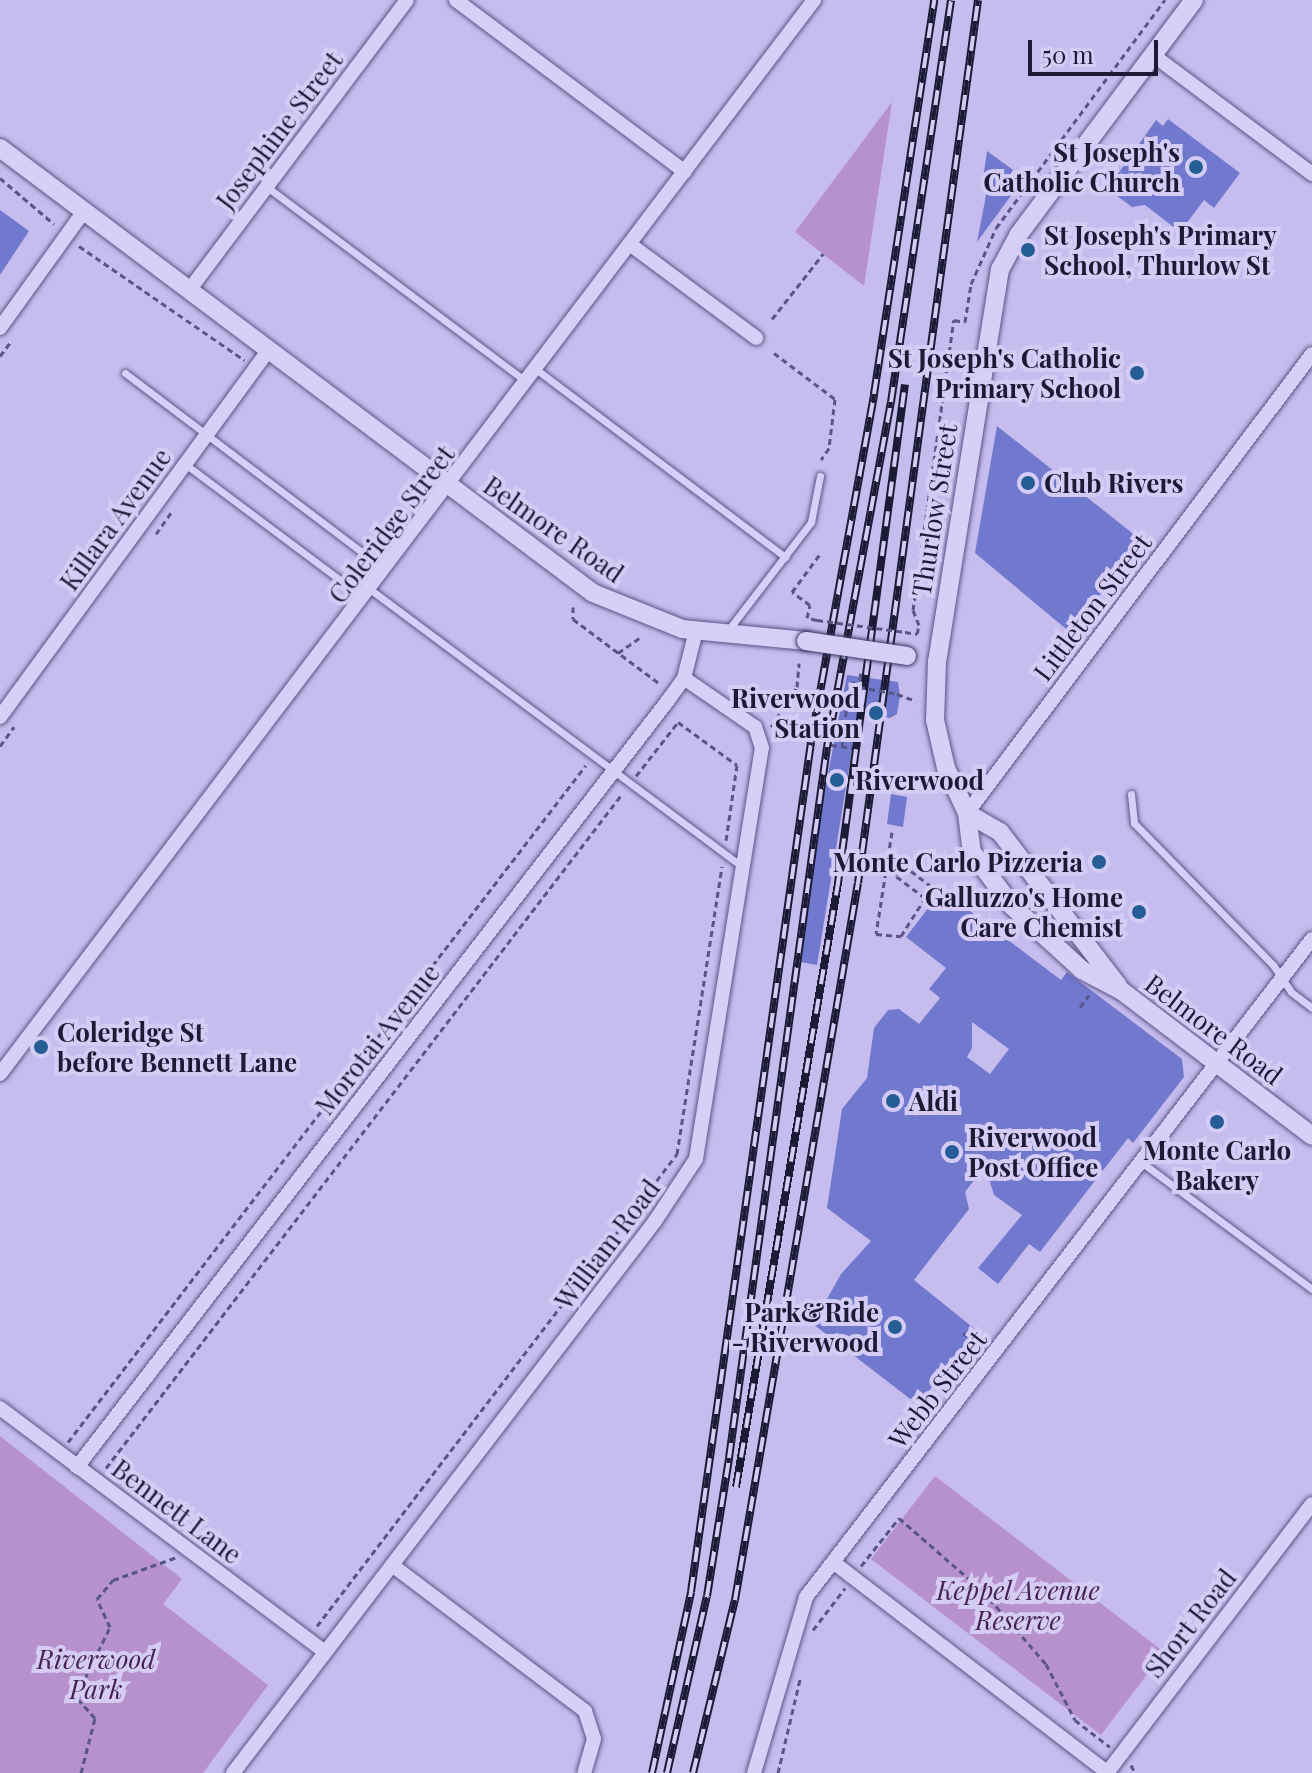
<!DOCTYPE html>
<style>
body{margin:0}
#map{position:relative;width:1312px;height:1773px;overflow:hidden;background:#c7bcee;font-family:"Playfair Display",serif}
div>[style]{position:absolute}
[style*='--x']{left:calc(var(--x)*1px);top:calc(var(--y)*1px);width:calc(var(--w)*1px);rotate:calc(var(--a)*1deg)}
.green>*{inset:0;background:#b691cc}
.building>*{inset:0;background:#7179ce}
.path>*{height:3px;margin-top:-1.5px;transform-origin:0;background:repeating-linear-gradient(90deg,#575686 0 6px,transparent 0 10px)}
.roads{filter:drop-shadow(0 0 2px #575686) drop-shadow(0 0 2px #575686)}
.lane>*{height:7px;margin:-3.5px;padding:0 3.5px;transform-origin:3.5px;border-radius:3.5px;background:#d8cff9}
.street>*{height:14px;margin:-7px;padding:0 7px;transform-origin:7px;border-radius:7px;background:#d8cff9}
.secondary>*{height:18px;margin:-9px;padding:0 9px;transform-origin:9px;border-radius:9px;background:#d8cff9}
.rail>*{height:8px;margin-top:-4px;transform-origin:0;background:repeating-linear-gradient(90deg,#d5ccf6 0 15px,#1b1b35 0 30px);box-sizing:border-box;border-block:2px solid #1b1b35}
.path-bridge>*{height:3px;margin-top:-1.5px;transform-origin:0;background:repeating-linear-gradient(90deg,#575686 0 6px,transparent 0 10px)}
.bridges{filter:drop-shadow(0 0 2px #393968) drop-shadow(0 0 2px #393968)}
.secondary-bridge>*{height:18px;margin:-9px;padding:0 9px;transform-origin:9px;border-radius:9px;background:#d8cff9}
.dots>*{width:22px;height:22px;translate:-50% -50%;box-sizing:border-box;border:4px solid #d5ccf6;border-radius:50%}
span{translate:-50% -50%;white-space:nowrap;text-align:center;line-height:1.15;-webkit-text-stroke:8px #d5ccf6;paint-order:stroke}
.street-label{font-size:26px;color:#1b1b35}
.poi-label{font-size:26px;color:#1b1b35;font-weight:700}
.right{translate:-100% -50%;text-align:right}
.left{translate:0 -50%;text-align:left}
.park-label{font-size:26px;color:#462152;font-style:italic}
.scale{position:absolute;left:1028px;top:40px;width:130px;height:36px;box-sizing:border-box;border:4px solid #1b1b35;border-top:0;padding-left:10px;font-size:24px;line-height:28px;white-space:nowrap;color:#1b1b35;-webkit-text-stroke:6px #d5ccf6;paint-order:stroke}
</style>
<div id="map">
<div class="green">
<i style="clip-path:polygon(892px 102px,864px 286px,795px 232px)"></i>
<i style="clip-path:polygon(0 1436px,182px 1579px,163px 1604px,268px 1685px,203px 1773px,0 1773px)"></i>
<i style="clip-path:polygon(935px 1476px,1164px 1652px,1101px 1735px,871px 1559px)"></i>
</div>
<div class="building">
<i style="clip-path:polygon(1168px 119px,1240px 173px,1214px 208px,1204px 200px,1180px 232px,1145px 205px,1132px 207px,1113px 193px,1119px 185px,1113px 181px,1156px 120px,1163px 126px)"></i>
<i style="clip-path:polygon(987px 151px,1024px 178px,977px 242px,987px 190px,982px 186px)"></i>
<i style="clip-path:polygon(0 210px,29px 231px,0 275px)"></i>
<i style="clip-path:polygon(997px 426px,1141px 540px,1071px 633px,975px 553px)"></i>
<i style="clip-path:polygon(847px 675px,898px 682px,900px 696px,897px 714px,890px 718px,858px 713px,817px 965px,800px 962px,819px 820px)"></i>
<i style="clip-path:polygon(891px 794px,907px 797px,903px 827px,887px 824px)"></i>
<i style="clip-path:polygon(evenodd,942px 890px,1061px 980px,1067px 972px,1182px 1059px,1184px 1077px,1133px 1143px,1128px 1138px,1040px 1252px,1029px 1244px,998px 1284px,978px 1268px,1022px 1215px,994px 1195px,985px 1166px,965px 1192px,969px 1209px,914px 1280px,976px 1330px,918px 1405px,813px 1324px,841px 1274px,871px 1241px,827px 1208px,842px 1109px,867px 1078px,874px 1028px,888px 1010px,899px 1009px,919px 1024px,940px 998px,929px 989px,946px 968px,906px 937px,942px 890px,972px 1022px,1009px 1049px,990px 1074px,967px 1057px,972px 1048px,972px 1022px)"></i>
</div>
<div class="path">
<i style="--x:0;--y:178;--w:71;--a:40.4"></i>
<i style="--x:79;--y:246;--w:201;--a:34.6"></i>
<i style="--x:772;--y:319;--w:83;--a:-51.9"></i>
<i style="--x:774;--y:353;--w:76;--a:37"></i>
<i style="--x:835;--y:399;--w:49;--a:97"></i>
<i style="--x:829;--y:448;--w:14;--a:124"></i>
<i style="--x:0;--y:356;--w:20;--a:-53"></i>
<i style="--x:156;--y:534;--w:28;--a:-55"></i>
<i style="--x:573;--y:607;--w:12;--a:90"></i>
<i style="--x:573;--y:619;--w:107;--a:36.7"></i>
<i style="--x:817;--y:620;--w:10;--a:-169"></i>
<i style="--x:807;--y:618;--w:13;--a:-77"></i>
<i style="--x:810;--y:605;--w:22;--a:-144"></i>
<i style="--x:792;--y:592;--w:47;--a:-53.6"></i>
<i style="--x:905;--y:632;--w:12;--a:9"></i>
<i style="--x:917;--y:634;--w:9;--a:-77"></i>
<i style="--x:919;--y:625;--w:16;--a:-112"></i>
<i style="--x:913;--y:610;--w:293;--a:-82"></i>
<i style="--x:954;--y:320;--w:11;--a:10"></i>
<i style="--x:965;--y:322;--w:38;--a:-81"></i>
<i style="--x:971;--y:284;--w:61;--a:-65.9"></i>
<i style="--x:996;--y:228;--w:284;--a:-53.5"></i>
<i style="--x:618;--y:653;--w:29;--a:-35"></i>
<i style="--x:897;--y:694;--w:20;--a:20"></i>
<i style="--x:847;--y:699;--w:14;--a:-78"></i>
<i style="--x:850;--y:685;--w:12;--a:-31"></i>
<i style="--x:771;--y:727;--w:48;--a:-57"></i>
<i style="--x:797;--y:687;--w:24;--a:-85"></i>
<i style="--x:831;--y:745;--w:22;--a:8"></i>
<i style="--x:0;--y:746;--w:24;--a:-54"></i>
<i style="--x:842;--y:746;--w:41;--a:-83"></i>
<i style="--x:847;--y:705;--w:13;--a:-39"></i>
<i style="--x:857;--y:697;--w:24;--a:-81"></i>
<i style="--x:636;--y:776;--w:68;--a:-52.1"></i>
<i style="--x:678;--y:722;--w:73;--a:36.1"></i>
<i style="--x:737;--y:765;--w:76;--a:98.3"></i>
<i style="--x:892;--y:832;--w:103;--a:98.9"></i>
<i style="--x:876;--y:934;--w:25;--a:5"></i>
<i style="--x:901;--y:936;--w:45;--a:-57.7"></i>
<i style="--x:925;--y:898;--w:38;--a:-143"></i>
<i style="--x:895;--y:875;--w:13;--a:-51"></i>
<i style="--x:903;--y:865;--w:38;--a:37"></i>
<i style="--x:933;--y:888;--w:5;--a:-53"></i>
<i style="--x:1080;--y:1007;--w:15;--a:-53"></i>
<i style="--x:963;--y:1333;--w:14;--a:34"></i>
<i style="--x:68;--y:1442;--w:852;--a:-52.58"></i>
<i style="--x:106;--y:1468;--w:849;--a:-52.56"></i>
<i style="--x:861;--y:1566;--w:61;--a:-51.6"></i>
<i style="--x:899;--y:1518;--w:111;--a:41"></i>
<i style="--x:983;--y:1591;--w:96;--a:49.2"></i>
<i style="--x:1046;--y:1664;--w:63;--a:62.6"></i>
<i style="--x:1075;--y:1720;--w:44;--a:37.6"></i>
<i style="--x:317;--y:1626;--w:594;--a:-52.67"></i>
<i style="--x:677;--y:1154;--w:291;--a:-81.1"></i>
<i style="--x:813;--y:1630;--w:53;--a:-52.7"></i>
<i style="--x:1131;--y:1765;--w:9;--a:63"></i>
<i style="--x:81;--y:1773;--w:57;--a:-75.7"></i>
<i style="--x:95;--y:1718;--w:28;--a:-132"></i>
<i style="--x:76;--y:1697;--w:78;--a:-64.1"></i>
<i style="--x:110;--y:1627;--w:31;--a:-115"></i>
<i style="--x:97;--y:1599;--w:25;--a:-50"></i>
<i style="--x:113;--y:1580;--w:68;--a:-19.8"></i>
<i style="--x:778;--y:1773;--w:97;--a:-76.8"></i>
</div>
<div class="roads">
<div class="lane">
<i style="--x:267;--y:187;--w:325;--a:36.9"></i>
<i style="--x:537;--y:370;--w:311;--a:37"></i>
<i style="--x:125;--y:373;--w:325;--a:37.1"></i>
<i style="--x:185;--y:464;--w:222;--a:36.8"></i>
<i style="--x:371;--y:590;--w:463;--a:36.7"></i>
<i style="--x:729;--y:629;--w:135;--a:-52.5"></i>
<i style="--x:811;--y:522;--w:47;--a:-78.9"></i>
<i style="--x:1131;--y:794;--w:29;--a:84"></i>
<i style="--x:1134;--y:823;--w:199;--a:45.6"></i>
<i style="--x:1273;--y:965;--w:32;--a:56"></i>
<i style="--x:1291;--y:992;--w:26;--a:37"></i>
<i style="--x:1141;--y:1162;--w:213;--a:36.6"></i>
</div>
<div class="street">
<i style="--x:456;--y:0;--w:286;--a:36.9"></i>
<i style="--x:1153;--y:55;--w:199;--a:36.8"></i>
<i style="--x:631;--y:245;--w:156;--a:36.6"></i>
<i style="--x:190;--y:289;--w:361;--a:-53.1"></i>
<i style="--x:0;--y:328;--w:144;--a:-54.3"></i>
<i style="--x:0;--y:717;--w:456;--a:-53.8"></i>
<i style="--x:967;--y:813;--w:574;--a:-53.07"></i>
<i style="--x:0;--y:1074;--w:1348;--a:-52.84"></i>
<i style="--x:0;--y:1408;--w:406;--a:36.9"></i>
<i style="--x:77;--y:1467;--w:970;--a:-52.37"></i>
<i style="--x:669;--y:699;--w:26;--a:-54"></i>
<i style="--x:684;--y:678;--w:49;--a:-75.7"></i>
<i style="--x:833;--y:1562;--w:345;--a:37.5"></i>
<i style="--x:392;--y:1565;--w:242;--a:37.1"></i>
<i style="--x:585;--y:1711;--w:29;--a:72"></i>
<i style="--x:594;--y:1739;--w:35;--a:106"></i>
<i style="--x:233;--y:1773;--w:695;--a:-52.6"></i>
<i style="--x:655;--y:1221;--w:74;--a:-56.5"></i>
<i style="--x:696;--y:1159;--w:416;--a:-80.9"></i>
<i style="--x:762;--y:748;--w:22;--a:-108"></i>
<i style="--x:755;--y:727;--w:86;--a:-145.4"></i>
<i style="--x:754;--y:1773;--w:184;--a:-73.5"></i>
<i style="--x:806;--y:1597;--w:830;--a:-52.44"></i>
<i style="--x:1107;--y:1773;--w:338;--a:-52.7"></i>
</div>
<div class="secondary">
<i style="--x:1194;--y:0;--w:292;--a:126.8"></i>
<i style="--x:1019;--y:234;--w:40;--a:118"></i>
<i style="--x:1000;--y:269;--w:397;--a:99.1"></i>
<i style="--x:937;--y:661;--w:59;--a:91.9"></i>
<i style="--x:935;--y:720;--w:49;--a:77.1"></i>
<i style="--x:946;--y:768;--w:50;--a:65"></i>
<i style="--x:967;--y:813;--w:39;--a:83"></i>
<i style="--x:972;--y:852;--w:67;--a:53.5"></i>
<i style="--x:1012;--y:906;--w:95;--a:42.4"></i>
<i style="--x:1082;--y:970;--w:45;--a:27.7"></i>
<i style="--x:1122;--y:991;--w:239;--a:37.3"></i>
<i style="--x:0;--y:148;--w:741;--a:36.89"></i>
<i style="--x:593;--y:593;--w:96;--a:22"></i>
<i style="--x:682;--y:629;--w:125;--a:5.5"></i>
<i style="--x:967;--y:813;--w:38;--a:30"></i>
<i style="--x:1000;--y:832;--w:194;--a:52.5"></i>
</div>
</div>
<div class="rail">
<i style="--x:736;--y:1487;--w:613;--a:-80.41"></i>
<i style="--x:838;--y:883;--w:503;--a:-82.35"></i>
<i style="--x:652;--y:1773;--w:185;--a:-77.8"></i>
<i style="--x:691;--y:1592;--w:858;--a:-81.96"></i>
<i style="--x:811;--y:742;--w:354;--a:-79.7"></i>
<i style="--x:874;--y:394;--w:399;--a:-81.3"></i>
<i style="--x:667;--y:1773;--w:181;--a:-77.3"></i>
<i style="--x:707;--y:1596;--w:140;--a:-80.9"></i>
<i style="--x:729;--y:1458;--w:718;--a:-82.15"></i>
<i style="--x:827;--y:747;--w:351;--a:-79.5"></i>
<i style="--x:891;--y:402;--w:406;--a:-81.5"></i>
<i style="--x:693;--y:1773;--w:178;--a:-76.4"></i>
<i style="--x:735;--y:1600;--w:727;--a:-80.27"></i>
<i style="--x:858;--y:883;--w:891;--a:-82.26"></i>
</div>
<div class="path-bridge">
<i style="--x:817;--y:620;--w:89;--a:7.8"></i>
<i style="--x:859;--y:687;--w:39;--a:10"></i>
</div>
<div class="bridges">
<div class="secondary-bridge">
<i style="--x:806;--y:641;--w:102;--a:8.4"></i>
</div>
</div>
<div class="dots">
<i style="left:1196px;top:167px;background:#255e96"></i>
<i style="left:1028px;top:250px;background:#255e96"></i>
<i style="left:1137px;top:373px;background:#255e96"></i>
<i style="left:1028px;top:483px;background:#255e96"></i>
<i style="left:876px;top:713px;background:#255e96"></i>
<i style="left:837px;top:780px;background:#255e96"></i>
<i style="left:1099px;top:862px;background:#255e96"></i>
<i style="left:1139px;top:912px;background:#255e96"></i>
<i style="left:41px;top:1047px;background:#255e96"></i>
<i style="left:893px;top:1101px;background:#255e96"></i>
<i style="left:1217px;top:1122px;background:#255e96"></i>
<i style="left:952px;top:1152px;background:#255e96"></i>
<i style="left:895px;top:1327px;background:#255e96"></i>
</div>
<div class="street-label">
<span style="left:279px;top:130px;rotate:-53deg">Josephine Street</span>
<span style="left:934px;top:510px;rotate:-81deg">Thurlow Street</span>
<span style="left:115px;top:519px;rotate:-54deg">Killara Avenue</span>
<span style="left:391px;top:524px;rotate:-53deg">Coleridge Street</span>
<span style="left:554px;top:529px;rotate:35deg">Belmore Road</span>
<span style="left:1092px;top:607px;rotate:-53deg">Littleton Street</span>
<span style="left:1214px;top:1029px;rotate:37deg">Belmore Road</span>
<span style="left:377px;top:1039px;rotate:-52deg">Morotai Avenue</span>
<span style="left:607px;top:1244px;rotate:-53deg">William Road</span>
<span style="left:937px;top:1389px;rotate:-52deg">Webb Street</span>
<span style="left:177px;top:1511px;rotate:37deg">Bennett Lane</span>
<span style="left:1190px;top:1623px;rotate:-52deg">Short Road</span>
</div>
<div class="poi-label">
<span class="right" style="left:1180px;top:167px">St Joseph's<br>Catholic Church</span>
<span class="left" style="left:1044px;top:250px">St Joseph's Primary<br>School, Thurlow St</span>
<span class="right" style="left:1121px;top:373px">St Joseph's Catholic<br>Primary School</span>
<span class="left" style="left:1044px;top:483px">Club Rivers</span>
<span class="right" style="left:860px;top:713px">Riverwood<br>Station</span>
<span class="left" style="left:855px;top:780px">Riverwood</span>
<span class="right" style="left:1083px;top:862px">Monte Carlo Pizzeria</span>
<span class="right" style="left:1123px;top:912px">Galluzzo's Home<br>Care Chemist</span>
<span class="left" style="left:57px;top:1047px">Coleridge St<br>before Bennett Lane</span>
<span class="left" style="left:909px;top:1101px">Aldi</span>
<span class="left" style="left:968px;top:1152px">Riverwood<br>Post Office</span>
<span style="left:1217px;top:1165px">Monte Carlo<br>Bakery</span>
<span class="right" style="left:879px;top:1327px">Park&amp;Ride<br>- Riverwood</span>
</div>
<div class="park-label">
<span style="left:1018px;top:1605px">Keppel Avenue<br>Reserve</span>
<span style="left:96px;top:1674px">Riverwood<br>Park</span>
</div>
<div class="scale">50 m</div>
</div>
